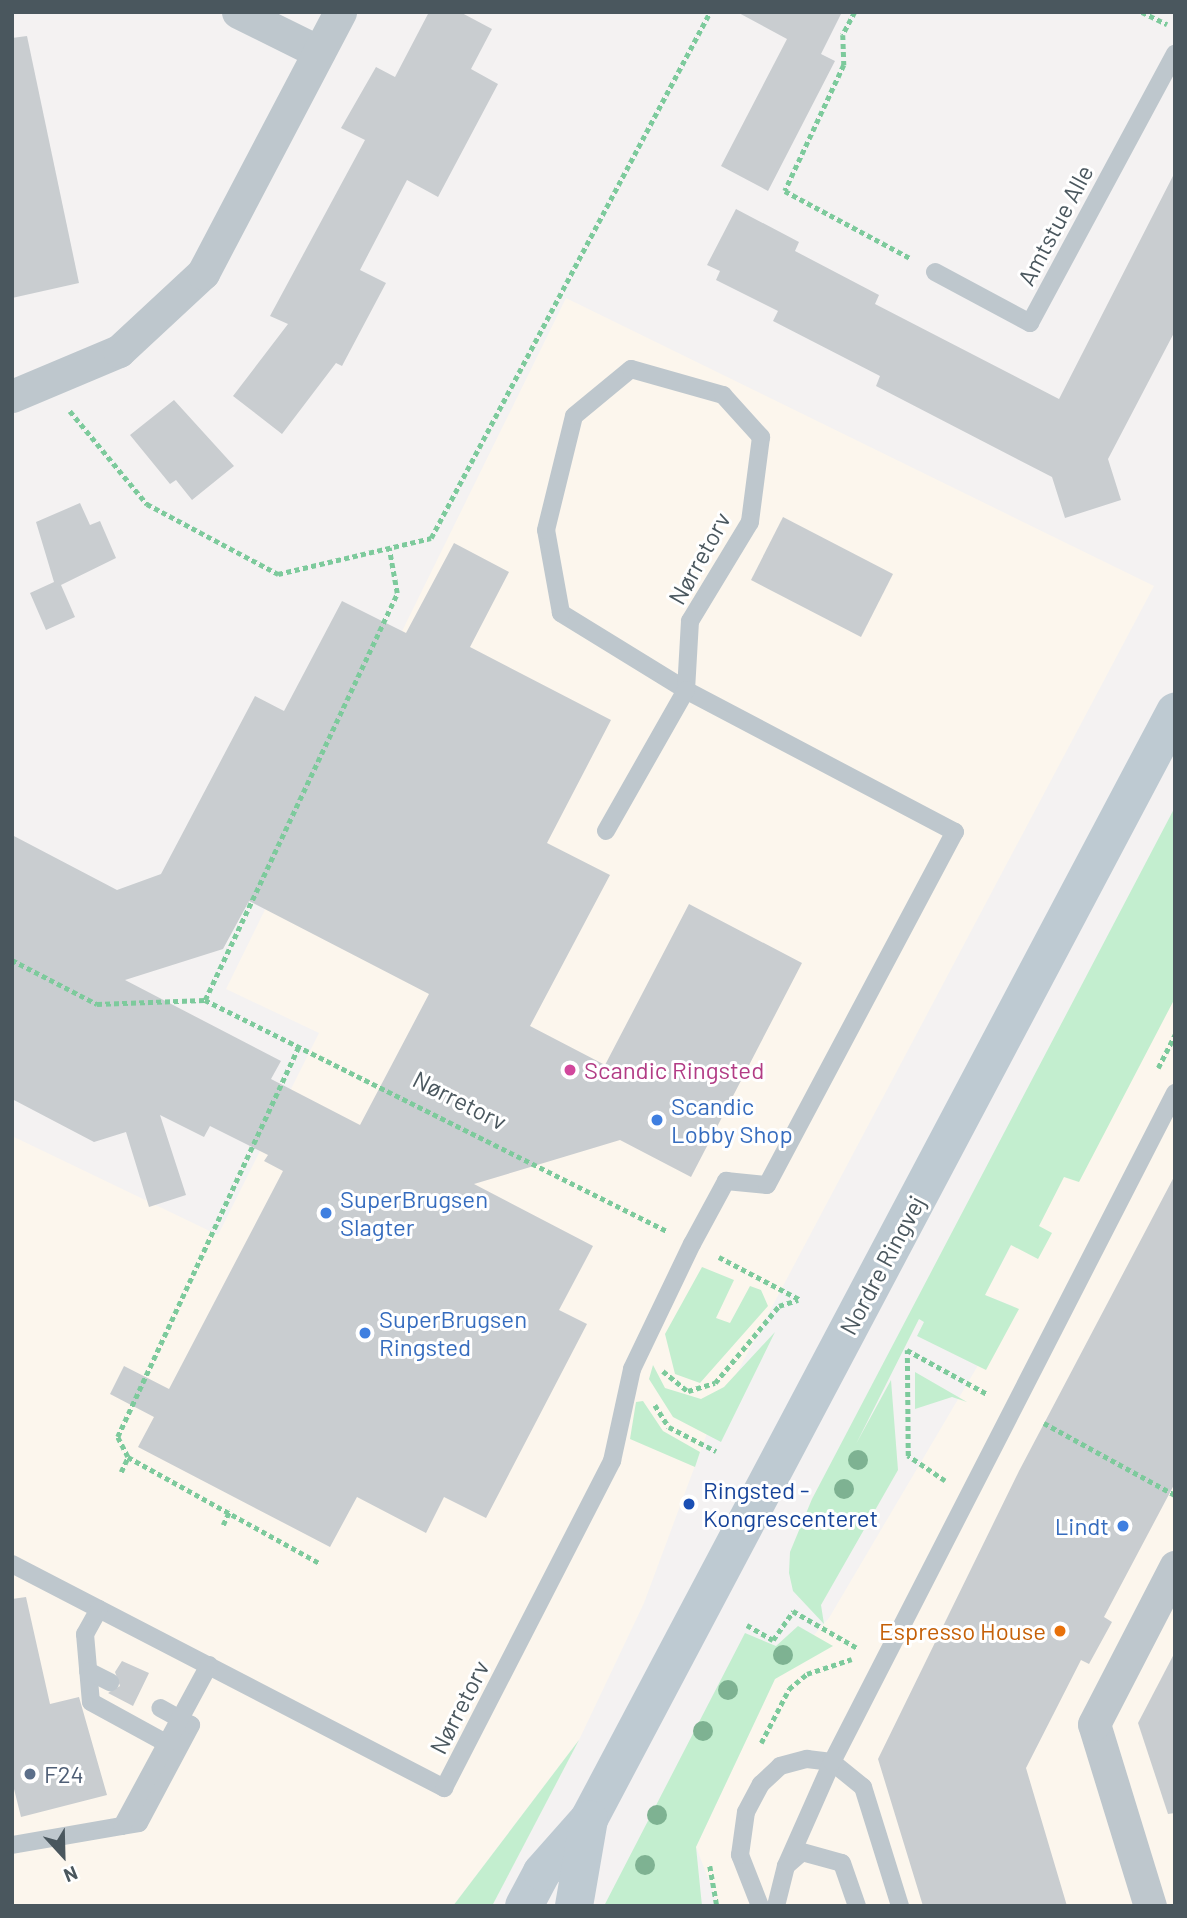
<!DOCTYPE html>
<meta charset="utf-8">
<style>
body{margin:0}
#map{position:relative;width:1187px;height:1918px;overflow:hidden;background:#f4f2f2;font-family:Barlow,sans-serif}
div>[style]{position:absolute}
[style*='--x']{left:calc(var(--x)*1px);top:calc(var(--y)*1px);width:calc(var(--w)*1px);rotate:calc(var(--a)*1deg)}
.commercial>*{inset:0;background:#fcf6ed}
.green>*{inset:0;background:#c3eecf}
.building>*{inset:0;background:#c9cdd0}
.path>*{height:4.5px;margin-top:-2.25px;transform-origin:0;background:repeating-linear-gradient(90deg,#7dca9c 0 5px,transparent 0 8.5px)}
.lane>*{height:18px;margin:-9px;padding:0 9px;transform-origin:9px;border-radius:9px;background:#bec7cd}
.street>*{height:33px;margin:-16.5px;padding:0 16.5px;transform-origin:16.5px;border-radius:16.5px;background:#bec7cd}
.secondary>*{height:38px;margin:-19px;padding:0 19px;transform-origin:19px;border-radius:19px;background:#becad2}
.trees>*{width:20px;height:20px;margin:-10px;border-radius:50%;background:#7eb292}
.dots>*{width:19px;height:19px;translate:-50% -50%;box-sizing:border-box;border:4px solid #fff;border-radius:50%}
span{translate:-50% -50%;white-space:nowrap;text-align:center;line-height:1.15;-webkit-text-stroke:6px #fff;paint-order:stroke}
.street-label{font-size:24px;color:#4a575e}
.hotel-label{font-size:24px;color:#b23c85}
.left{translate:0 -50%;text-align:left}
.shop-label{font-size:24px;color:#366cbe}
.right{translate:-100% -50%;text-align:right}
.transit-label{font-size:24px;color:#164399}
.food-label{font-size:24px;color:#c56008}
.service-label{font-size:24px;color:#4e5e75}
.frame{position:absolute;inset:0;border:14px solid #4a575e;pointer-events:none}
.north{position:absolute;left:28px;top:1820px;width:70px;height:70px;-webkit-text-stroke:5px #fff;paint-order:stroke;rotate:158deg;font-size:19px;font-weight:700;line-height:28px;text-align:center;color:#4a575e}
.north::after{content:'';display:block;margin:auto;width:24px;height:32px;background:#4a575e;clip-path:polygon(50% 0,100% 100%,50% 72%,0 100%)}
</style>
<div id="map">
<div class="commercial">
<i style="clip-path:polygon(566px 298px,1154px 586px,712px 1420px,644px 1603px,579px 1740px,453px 1906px,12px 1906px,12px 1136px,218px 1235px,319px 1033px,226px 989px)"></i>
<i style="clip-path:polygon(1175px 936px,1175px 1906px,719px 1906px,696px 1847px,775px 1679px,829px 1618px,1013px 1306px,985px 1295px)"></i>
</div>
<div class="green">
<i style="clip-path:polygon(1175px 807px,1175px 998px,1079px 1182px,1064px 1177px,1039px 1226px,1052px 1233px,1038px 1259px,1011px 1245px,985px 1295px,1019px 1309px,986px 1370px,917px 1336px,924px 1322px,919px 1319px,856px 1444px,891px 1380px,898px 1470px,821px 1605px,824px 1624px,793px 1591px,789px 1573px,790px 1552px,812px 1499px)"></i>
<i style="clip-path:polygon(702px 1267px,734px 1280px,716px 1318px,730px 1323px,750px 1286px,761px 1290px,768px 1306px,700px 1383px,675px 1374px,665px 1334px)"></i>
<i style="clip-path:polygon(775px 1332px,721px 1442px,673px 1417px,649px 1379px,653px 1365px,665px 1388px,701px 1399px,724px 1387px)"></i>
<i style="clip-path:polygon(915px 1372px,967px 1402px,952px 1397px,915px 1409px)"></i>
<i style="clip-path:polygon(643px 1401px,663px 1431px,700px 1452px,695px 1467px,630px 1439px,636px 1402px)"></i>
<i style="clip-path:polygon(798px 1626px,833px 1646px,775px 1679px,696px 1847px,702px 1906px,604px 1906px,745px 1633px,776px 1646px)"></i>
<i style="clip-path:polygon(579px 1740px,492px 1906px,453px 1906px)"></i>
</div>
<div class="building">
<i style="clip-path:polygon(429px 12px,460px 12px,492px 29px,471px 69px,498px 84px,438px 197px,407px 180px,360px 270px,386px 283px,342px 366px,336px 363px,282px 434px,233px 396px,288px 324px,270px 316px,365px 140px,341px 128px,376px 67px,395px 77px)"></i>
<i style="clip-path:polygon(737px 12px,842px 12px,821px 54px,835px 61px,768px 191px,721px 166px,787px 39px)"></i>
<i style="clip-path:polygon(27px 36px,79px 283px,12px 298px,12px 38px)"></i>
<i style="clip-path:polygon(1175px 172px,1175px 331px,1108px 459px,1121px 500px,1065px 518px,1052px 477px,876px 386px,880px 376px,773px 321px,778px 311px,716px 280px,720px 271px,707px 265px,736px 209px,799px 242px,795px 251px,879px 295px,875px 304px,1059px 399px)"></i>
<i style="clip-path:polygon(174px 400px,234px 466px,192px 500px,176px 480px,170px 484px,130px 435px)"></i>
<i style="clip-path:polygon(80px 503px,90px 525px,100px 521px,116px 558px,61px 585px,75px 617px,46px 630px,30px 593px,54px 582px,36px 522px)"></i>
<i style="clip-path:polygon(783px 517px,893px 574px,861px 637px,751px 580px)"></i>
<i style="clip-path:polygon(evenodd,454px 543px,509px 572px,470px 647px,611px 720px,547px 843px,610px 875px,530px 1026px,605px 1065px,689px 904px,802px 963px,691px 1177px,620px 1140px,474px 1184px,593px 1246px,559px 1310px,587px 1324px,486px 1518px,444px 1497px,426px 1533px,357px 1497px,330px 1547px,138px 1447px,154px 1417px,110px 1394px,124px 1366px,169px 1389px,283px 1171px,264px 1161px,268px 1155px,210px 1126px,204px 1137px,160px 1115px,186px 1195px,149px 1207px,126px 1132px,94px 1142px,12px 1099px,12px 835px,117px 890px,161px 874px,255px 696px,284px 711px,342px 601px,406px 633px,454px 543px,249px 901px,429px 994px,360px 1125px,271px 1079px,281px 1061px,125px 980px,223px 949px,249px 901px)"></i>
<i style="clip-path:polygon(1175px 1175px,1175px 1483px,1104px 1617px,1112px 1622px,1089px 1664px,1081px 1660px,1026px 1768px,1067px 1906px,923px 1906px,878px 1759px,1019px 1471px)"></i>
<i style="clip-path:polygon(26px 1597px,50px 1704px,79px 1697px,107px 1795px,21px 1817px,12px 1781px,12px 1599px)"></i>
<i style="clip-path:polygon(1175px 1652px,1175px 1813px,1168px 1814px,1138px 1723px)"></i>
<i style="clip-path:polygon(122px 1661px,149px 1673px,133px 1706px,108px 1693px,120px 1686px,115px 1672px)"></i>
</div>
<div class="path">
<i style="--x:855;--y:12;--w:26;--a:118"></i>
<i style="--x:843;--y:35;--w:30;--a:88"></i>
<i style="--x:844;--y:65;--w:139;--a:115.1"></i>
<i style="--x:785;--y:191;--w:144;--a:28.2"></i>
<i style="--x:1142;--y:12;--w:28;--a:26"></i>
<i style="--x:70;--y:411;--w:121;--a:50.4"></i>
<i style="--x:147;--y:504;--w:149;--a:28.1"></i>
<i style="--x:278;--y:574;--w:157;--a:-13.2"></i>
<i style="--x:431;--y:538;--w:595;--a:-62.06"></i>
<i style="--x:12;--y:960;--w:96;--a:27.4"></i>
<i style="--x:97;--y:1004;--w:108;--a:-2.1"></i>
<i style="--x:205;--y:1000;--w:517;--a:26.57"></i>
<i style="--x:205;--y:1000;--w:450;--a:-64.7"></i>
<i style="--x:397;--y:593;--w:46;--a:-100.1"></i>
<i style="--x:299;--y:1047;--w:430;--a:114.9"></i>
<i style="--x:118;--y:1437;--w:22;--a:63"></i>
<i style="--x:128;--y:1457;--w:218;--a:29"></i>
<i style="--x:1158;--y:1068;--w:38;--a:-63"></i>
<i style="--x:719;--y:1257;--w:93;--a:27.7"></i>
<i style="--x:663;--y:1371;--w:32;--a:39"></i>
<i style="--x:688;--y:1391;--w:28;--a:-17"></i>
<i style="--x:715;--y:1383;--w:100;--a:-50.3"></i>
<i style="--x:779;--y:1306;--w:20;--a:-18"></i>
<i style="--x:655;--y:1405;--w:26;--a:58"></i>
<i style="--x:669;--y:1427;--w:53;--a:27.1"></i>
<i style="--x:1044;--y:1423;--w:149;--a:28.8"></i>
<i style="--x:121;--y:1472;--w:17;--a:-65"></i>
<i style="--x:945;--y:1481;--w:45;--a:-146"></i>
<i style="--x:908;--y:1456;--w:106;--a:-90.5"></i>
<i style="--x:907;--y:1350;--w:91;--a:28.8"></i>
<i style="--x:223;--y:1525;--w:17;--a:-65"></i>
<i style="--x:747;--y:1625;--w:30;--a:30"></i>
<i style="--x:773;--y:1640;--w:35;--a:-55"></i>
<i style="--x:793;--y:1611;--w:76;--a:29.9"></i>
<i style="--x:761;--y:1743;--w:61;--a:-62.6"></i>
<i style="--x:789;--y:1689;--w:23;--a:-40"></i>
<i style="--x:807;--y:1674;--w:47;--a:-18.4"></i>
<i style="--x:710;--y:1866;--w:41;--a:80.1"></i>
</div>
<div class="lane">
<i style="--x:935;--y:272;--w:108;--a:28.2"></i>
<i style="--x:1030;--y:323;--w:306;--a:-61.7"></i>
<i style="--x:12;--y:1564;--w:487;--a:27.4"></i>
<i style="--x:444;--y:1788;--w:368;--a:-62.8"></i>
<i style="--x:612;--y:1461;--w:94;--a:-77.7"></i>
<i style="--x:632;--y:1369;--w:139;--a:-64.4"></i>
<i style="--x:692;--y:1244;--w:72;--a:-61.6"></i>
<i style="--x:726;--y:1181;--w:41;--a:5.6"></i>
<i style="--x:767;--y:1185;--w:400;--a:-62"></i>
<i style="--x:955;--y:832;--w:304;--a:-152.2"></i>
<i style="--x:686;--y:690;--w:147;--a:-148.4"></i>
<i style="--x:561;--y:613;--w:84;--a:-100.2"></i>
<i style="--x:546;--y:530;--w:117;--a:-76.2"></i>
<i style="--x:574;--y:416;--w:74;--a:-39.5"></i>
<i style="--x:631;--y:369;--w:96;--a:15.8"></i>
<i style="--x:723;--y:395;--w:57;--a:47.9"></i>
<i style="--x:761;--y:437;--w:86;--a:97.4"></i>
<i style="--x:750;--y:522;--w:116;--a:121.2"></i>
<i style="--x:690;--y:621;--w:69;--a:93.3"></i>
<i style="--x:686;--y:690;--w:162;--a:119.6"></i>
<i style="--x:99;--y:1609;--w:29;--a:119"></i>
<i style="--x:85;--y:1634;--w:68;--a:85"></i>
<i style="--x:91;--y:1702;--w:83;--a:28.7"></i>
<i style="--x:88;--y:1671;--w:25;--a:27"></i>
<i style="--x:122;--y:1826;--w:17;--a:-10"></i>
<i style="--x:139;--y:1823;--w:111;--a:-62"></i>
<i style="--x:191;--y:1725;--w:35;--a:-151"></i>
<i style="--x:12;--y:1845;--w:112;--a:-9.8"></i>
<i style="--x:122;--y:1826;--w:183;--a:-61.6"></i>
<i style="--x:786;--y:1866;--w:21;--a:-41"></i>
<i style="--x:802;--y:1852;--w:41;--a:15.4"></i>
<i style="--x:842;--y:1863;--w:46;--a:70.8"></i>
<i style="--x:760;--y:1906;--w:55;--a:-111.4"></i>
<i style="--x:740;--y:1855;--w:43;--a:-82.1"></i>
<i style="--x:746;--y:1812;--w:32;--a:-62"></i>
<i style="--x:761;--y:1784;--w:26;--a:-43"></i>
<i style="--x:780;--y:1766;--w:28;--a:-15"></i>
<i style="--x:807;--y:1759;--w:25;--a:7"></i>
<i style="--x:832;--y:1762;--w:40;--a:39"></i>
<i style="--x:863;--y:1787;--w:125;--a:72.7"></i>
<i style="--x:776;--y:1906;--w:41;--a:-76"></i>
<i style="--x:786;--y:1866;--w:114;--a:-66.1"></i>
<i style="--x:832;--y:1762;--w:752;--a:-62.86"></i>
</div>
<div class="street">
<i style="--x:238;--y:12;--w:90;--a:26.3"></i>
<i style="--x:12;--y:396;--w:116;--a:-22.8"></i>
<i style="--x:119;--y:351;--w:115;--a:-42.9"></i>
<i style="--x:203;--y:273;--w:295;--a:-62.3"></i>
<i style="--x:1150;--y:1906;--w:190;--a:-107.1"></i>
<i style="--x:1094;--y:1724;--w:177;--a:-62.7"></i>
</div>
<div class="secondary">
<i style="--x:524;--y:1906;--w:38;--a:-62"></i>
<i style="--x:542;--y:1872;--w:71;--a:-48.4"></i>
<i style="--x:589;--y:1819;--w:1253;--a:-62.11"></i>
<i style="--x:574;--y:1906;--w:88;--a:-80.2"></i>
</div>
<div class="trees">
<i style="left:858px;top:1460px"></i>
<i style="left:844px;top:1489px"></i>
<i style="left:783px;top:1655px"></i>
<i style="left:728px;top:1690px"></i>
<i style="left:703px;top:1731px"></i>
<i style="left:657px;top:1815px"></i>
<i style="left:645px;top:1865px"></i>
</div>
<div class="dots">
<i style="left:570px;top:1070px;background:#d1479c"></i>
<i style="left:657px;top:1120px;background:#3f7fe0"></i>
<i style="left:326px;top:1213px;background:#3f7fe0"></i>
<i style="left:365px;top:1333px;background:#3f7fe0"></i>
<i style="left:689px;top:1504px;background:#1a4fb4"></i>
<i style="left:1123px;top:1526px;background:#3f7fe0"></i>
<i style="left:1060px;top:1631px;background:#e8710a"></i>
<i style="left:30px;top:1774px;background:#5c6f8a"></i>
</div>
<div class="street-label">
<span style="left:1055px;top:225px;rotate:-62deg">Amtstue Alle</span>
<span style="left:699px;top:558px;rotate:-61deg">Nørretorv</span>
<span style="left:460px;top:1100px;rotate:27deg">Nørretorv</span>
<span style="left:882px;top:1265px;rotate:-62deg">Nordre Ringvej</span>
<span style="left:459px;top:1707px;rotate:-63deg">Nørretorv</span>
</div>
<div class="hotel-label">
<span class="left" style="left:584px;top:1070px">Scandic Ringsted</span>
</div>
<div class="shop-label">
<span class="left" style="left:671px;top:1120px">Scandic<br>Lobby Shop</span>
<span class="left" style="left:340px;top:1213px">SuperBrugsen<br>Slagter</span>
<span class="left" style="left:379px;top:1333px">SuperBrugsen<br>Ringsted</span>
<span class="right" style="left:1109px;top:1526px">Lindt</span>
</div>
<div class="transit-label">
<span class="left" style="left:703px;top:1504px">Ringsted -<br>Kongrescenteret</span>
</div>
<div class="food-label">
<span class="right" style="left:1046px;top:1631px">Espresso House</span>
</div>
<div class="service-label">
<span class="left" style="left:44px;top:1774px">F24</span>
</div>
<div class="frame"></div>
<div class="north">N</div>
</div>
